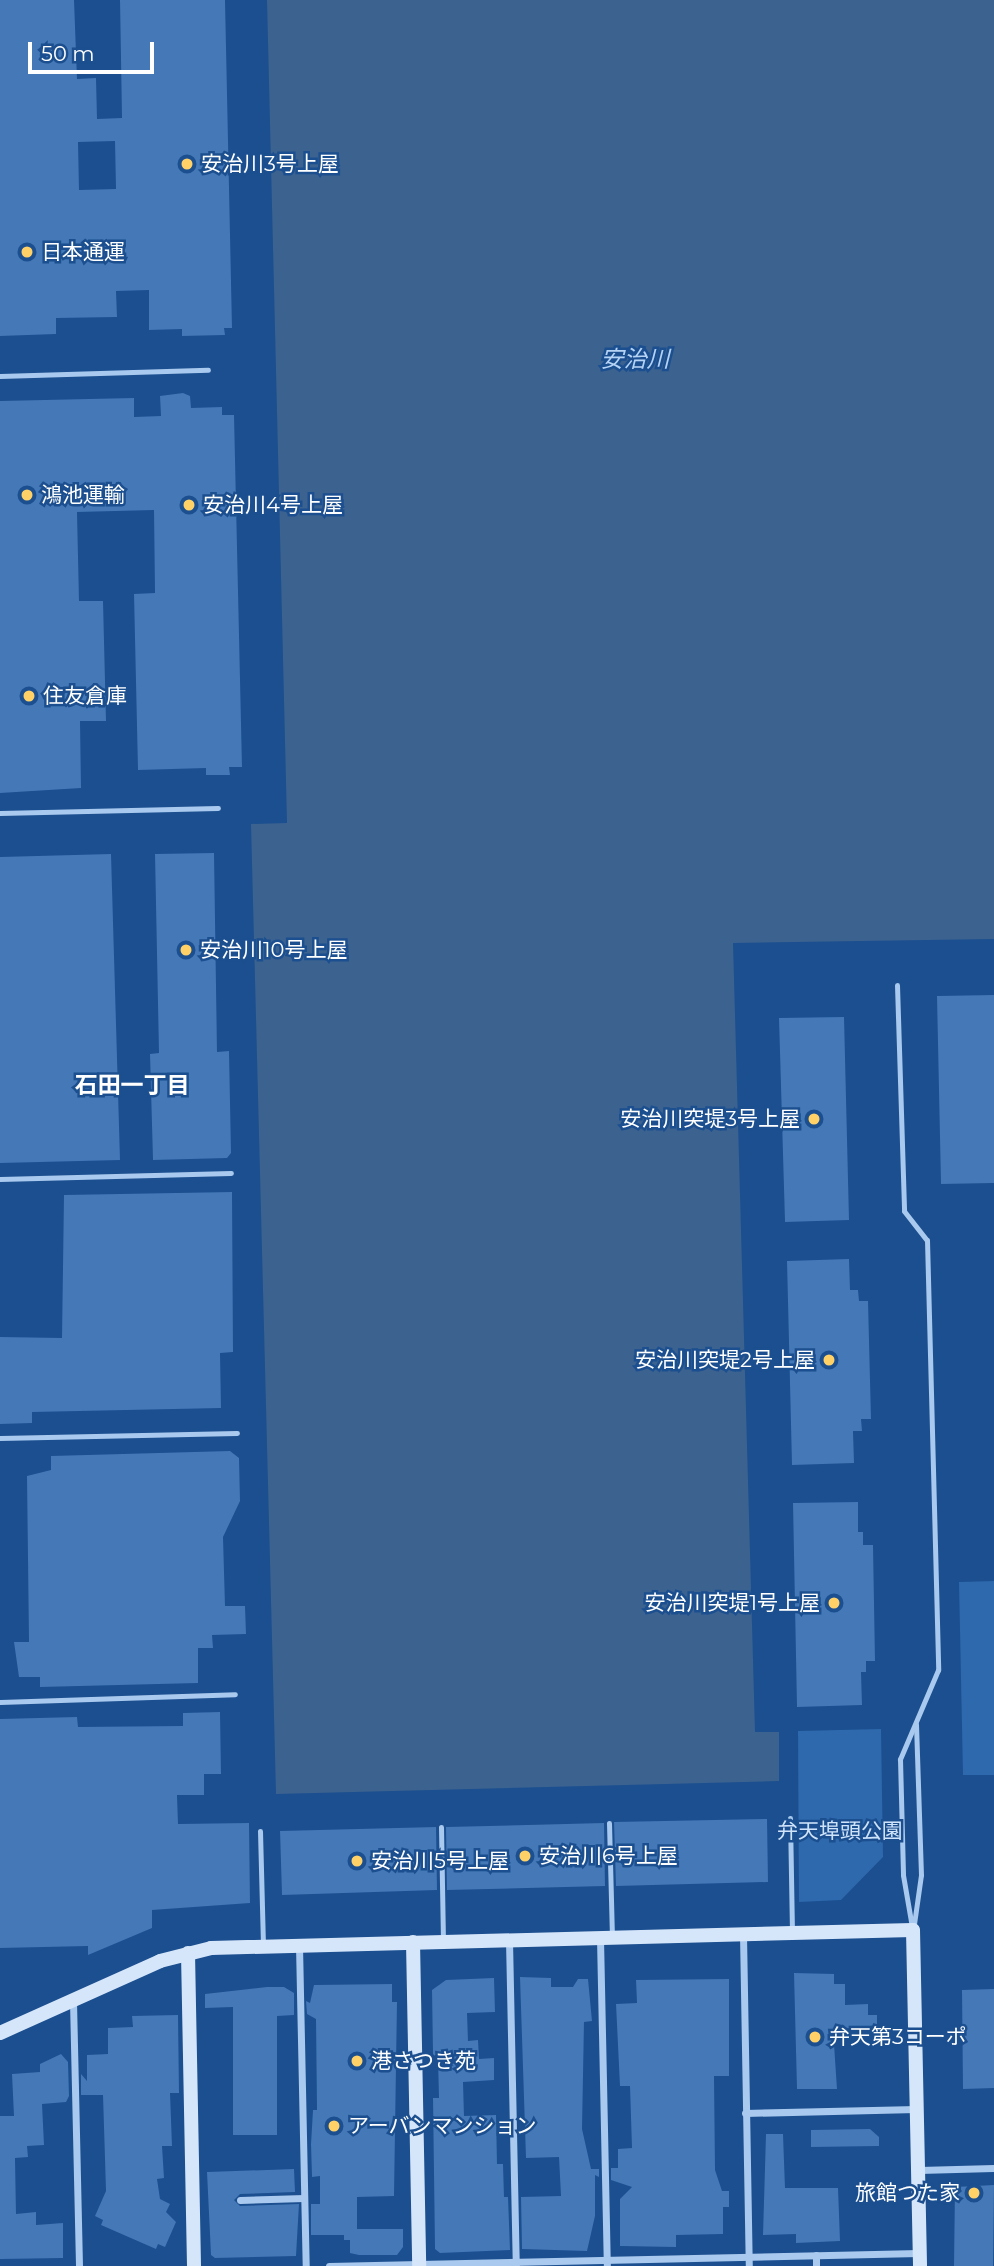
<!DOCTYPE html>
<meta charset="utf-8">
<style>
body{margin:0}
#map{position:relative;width:994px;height:2266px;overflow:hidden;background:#1b4f8f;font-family:Montserrat,"Noto Sans JP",sans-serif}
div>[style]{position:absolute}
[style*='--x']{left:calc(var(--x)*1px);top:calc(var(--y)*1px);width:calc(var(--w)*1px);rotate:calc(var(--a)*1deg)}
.green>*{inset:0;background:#2e69ad}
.water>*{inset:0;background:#3c6290}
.building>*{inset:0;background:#4478b7}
.lane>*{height:5px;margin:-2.5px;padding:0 2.5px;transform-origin:2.5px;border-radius:2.5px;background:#a9c9ee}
.street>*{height:7px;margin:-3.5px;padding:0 3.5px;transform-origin:3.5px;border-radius:3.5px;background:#a9c9ee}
.secondary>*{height:14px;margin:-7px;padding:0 7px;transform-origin:7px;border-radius:7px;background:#d6e6fa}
.dots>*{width:19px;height:19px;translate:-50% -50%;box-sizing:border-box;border:4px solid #1b4f8f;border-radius:50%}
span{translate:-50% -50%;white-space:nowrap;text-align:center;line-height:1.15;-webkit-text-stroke:5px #1b4f8f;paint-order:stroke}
.poi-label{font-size:21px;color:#fff}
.left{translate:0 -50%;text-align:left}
.right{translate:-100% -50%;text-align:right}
.park-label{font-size:21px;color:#cfe3fa}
.water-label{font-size:23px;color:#b5d3f5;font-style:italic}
.neighbourhood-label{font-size:23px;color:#fff;font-weight:700}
.scale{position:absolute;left:28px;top:42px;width:126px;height:32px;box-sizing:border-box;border:4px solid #fff;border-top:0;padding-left:9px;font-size:21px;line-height:24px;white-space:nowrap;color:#fff;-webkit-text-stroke:5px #1b4f8f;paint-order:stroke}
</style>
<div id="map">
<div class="green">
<i style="clip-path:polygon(994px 1581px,994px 1775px,963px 1775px,959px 1582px)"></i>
<i style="clip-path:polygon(881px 1729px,883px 1857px,841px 1900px,799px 1902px,798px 1731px)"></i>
</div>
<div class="water">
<i style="clip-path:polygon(267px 0,994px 0,994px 939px,733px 943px,755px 1732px,779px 1732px,779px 1781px,276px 1794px,251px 824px,287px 823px)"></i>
</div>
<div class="building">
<i style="clip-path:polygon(evenodd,0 0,74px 0,77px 79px,96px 78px,97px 119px,122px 118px,120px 0,225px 0,232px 328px,224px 328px,225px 335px,182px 336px,182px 329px,149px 330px,149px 290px,116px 291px,117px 317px,56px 318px,56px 334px,0 336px,0 0,115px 141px,116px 189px,79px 190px,78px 142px,115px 141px)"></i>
<i style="clip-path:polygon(183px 393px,190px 396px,191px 408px,222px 407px,222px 415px,234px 415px,242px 767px,229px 767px,230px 775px,206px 775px,206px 768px,138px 770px,134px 594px,155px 593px,154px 510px,77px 512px,79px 601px,103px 601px,106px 721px,80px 721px,81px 788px,0 793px,0 401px,134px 398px,134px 417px,161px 416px,160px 396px)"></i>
<i style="clip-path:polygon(214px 853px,217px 1052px,229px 1051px,231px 1153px,227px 1158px,153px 1160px,150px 1054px,159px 1053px,155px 854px)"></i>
<i style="clip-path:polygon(111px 854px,120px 1160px,0 1163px,0 857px)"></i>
<i style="clip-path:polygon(994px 995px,994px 1183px,941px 1184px,937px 996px)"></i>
<i style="clip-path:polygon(844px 1017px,849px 1220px,785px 1222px,779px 1018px)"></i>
<i style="clip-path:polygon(232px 1192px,233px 1352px,220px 1353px,221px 1408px,32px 1412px,32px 1423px,0 1424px,0 1337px,62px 1338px,64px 1195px)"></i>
<i style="clip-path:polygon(849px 1259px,850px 1290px,858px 1290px,859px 1301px,868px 1301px,871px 1419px,861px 1419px,862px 1431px,853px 1431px,854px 1463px,792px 1465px,787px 1261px)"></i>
<i style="clip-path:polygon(230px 1451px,239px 1458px,240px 1501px,223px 1537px,225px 1606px,245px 1606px,246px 1634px,212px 1635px,213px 1648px,198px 1648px,198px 1683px,40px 1687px,40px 1677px,19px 1677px,14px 1642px,29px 1642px,27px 1476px,51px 1470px,51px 1456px)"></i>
<i style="clip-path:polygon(858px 1502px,858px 1532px,863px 1532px,863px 1545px,873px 1545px,875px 1661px,866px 1661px,866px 1672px,861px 1672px,862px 1705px,797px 1707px,793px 1503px)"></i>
<i style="clip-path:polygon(220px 1712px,221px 1774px,204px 1774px,204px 1795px,177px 1795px,178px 1824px,249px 1823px,250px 1903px,152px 1910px,152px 1928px,88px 1955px,88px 1946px,0 1948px,0 1719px,77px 1717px,78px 1727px,183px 1726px,183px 1713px)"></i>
<i style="clip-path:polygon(767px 1819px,768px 1882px,616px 1886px,614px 1822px)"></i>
<i style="clip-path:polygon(604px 1823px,605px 1886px,447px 1890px,446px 1827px)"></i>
<i style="clip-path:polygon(436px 1827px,437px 1890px,282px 1895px,280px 1831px)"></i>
<i style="clip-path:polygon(794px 1973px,834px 1974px,834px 1984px,845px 1984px,845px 2005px,868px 2004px,868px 2015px,877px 2015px,877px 2028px,833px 2029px,837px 2089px,797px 2089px)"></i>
<i style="clip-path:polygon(520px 1977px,551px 1978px,551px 1987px,573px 1987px,578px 1979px,588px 1979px,592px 2021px,584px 2022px,582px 2129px,591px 2169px,599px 2169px,599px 2177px,595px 2175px,595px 2216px,587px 2251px,522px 2249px,521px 2197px,561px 2196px,559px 2157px,526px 2158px)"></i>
<i style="clip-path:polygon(494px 1978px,495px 2012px,467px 2013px,468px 2041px,478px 2040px,479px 2059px,494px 2058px,494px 2080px,463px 2082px,464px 2116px,496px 2115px,497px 2164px,503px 2164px,504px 2197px,508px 2197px,510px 2250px,440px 2253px,435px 2249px,433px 2098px,439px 2098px,438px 2059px,433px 2054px,432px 1990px,446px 1980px)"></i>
<i style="clip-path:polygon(729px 1979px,729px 2076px,714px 2076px,715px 2170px,722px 2191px,729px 2191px,729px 2207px,723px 2207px,723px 2234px,676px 2235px,676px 2247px,620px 2246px,620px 2199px,632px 2187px,611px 2180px,611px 2168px,618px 2168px,618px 2149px,632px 2148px,630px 2086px,620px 2086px,616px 2004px,637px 2003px,636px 1980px)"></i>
<i style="clip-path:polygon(392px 1984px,392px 2002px,397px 2002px,394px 2196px,357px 2197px,357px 2229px,403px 2229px,403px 2247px,397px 2255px,359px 2255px,350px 2253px,350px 2240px,344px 2240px,344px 2235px,311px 2235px,311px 2204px,320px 2204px,320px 2176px,312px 2177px,311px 2144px,313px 2110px,317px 2110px,316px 2019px,307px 2014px,306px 2001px,310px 2003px,314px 1985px)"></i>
<i style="clip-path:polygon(267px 1987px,284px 1987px,294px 1993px,294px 2015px,277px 2016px,277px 2135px,233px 2135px,233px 2007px,205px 2008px,205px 1994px)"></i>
<i style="clip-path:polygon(994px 1989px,994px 2088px,963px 2089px,962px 1990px)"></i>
<i style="clip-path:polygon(178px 2015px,179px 2093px,170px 2093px,172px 2146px,162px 2146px,164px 2178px,157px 2179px,160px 2199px,170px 2204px,166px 2212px,176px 2222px,165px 2247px,158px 2244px,156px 2249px,101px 2225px,103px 2220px,95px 2216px,106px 2191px,103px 2095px,81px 2095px,81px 2074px,87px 2081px,87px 2055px,108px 2054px,108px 2028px,133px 2027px,132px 2016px)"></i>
<i style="clip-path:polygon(61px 2054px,68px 2062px,69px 2096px,66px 2102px,42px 2104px,44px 2145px,27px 2146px,28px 2157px,15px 2158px,16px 2214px,36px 2212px,36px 2225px,63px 2223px,63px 2258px,0 2259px,0 2116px,14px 2116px,12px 2074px,40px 2072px,40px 2064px)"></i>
<i style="clip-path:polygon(870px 2129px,879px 2137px,879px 2146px,811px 2147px,811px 2130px)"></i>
<i style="clip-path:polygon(766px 2134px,783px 2134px,785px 2188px,838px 2188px,840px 2241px,796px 2243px,796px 2234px,763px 2235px)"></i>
<i style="clip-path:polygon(294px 2169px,295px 2192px,240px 2194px,234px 2200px,240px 2206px,299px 2204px,296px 2256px,215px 2258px,211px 2255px,207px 2172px)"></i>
<i style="clip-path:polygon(994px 2185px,993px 2266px,954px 2266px,955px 2187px)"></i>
</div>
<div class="lane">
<i style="--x:0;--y:376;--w:208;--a:-1.7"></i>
<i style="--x:0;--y:813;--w:218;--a:-1.3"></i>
<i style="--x:897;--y:985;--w:226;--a:88.2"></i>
<i style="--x:904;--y:1211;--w:37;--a:52"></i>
<i style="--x:927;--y:1240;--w:430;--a:88.5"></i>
<i style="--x:938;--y:1670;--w:97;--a:113.1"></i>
<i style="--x:900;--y:1759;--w:116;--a:88.5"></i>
<i style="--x:903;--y:1875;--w:53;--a:80.2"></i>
<i style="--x:0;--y:1179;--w:231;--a:-1.5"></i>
<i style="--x:0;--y:1438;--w:237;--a:-1.2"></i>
<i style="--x:0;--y:1702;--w:235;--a:-1.9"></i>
<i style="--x:790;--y:1818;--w:112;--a:89"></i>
<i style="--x:609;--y:1823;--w:112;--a:88.5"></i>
<i style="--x:441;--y:1827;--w:112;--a:89"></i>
<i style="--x:260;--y:1831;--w:114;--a:88.5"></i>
<i style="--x:914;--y:1924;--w:49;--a:-81.9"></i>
<i style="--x:921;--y:1875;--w:151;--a:-91.9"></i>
</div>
<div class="street">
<i style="--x:743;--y:1934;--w:332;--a:89"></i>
<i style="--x:600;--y:1938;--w:328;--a:88.8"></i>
<i style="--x:509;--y:1940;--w:326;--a:88.8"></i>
<i style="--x:299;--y:1945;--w:321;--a:88.8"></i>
<i style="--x:73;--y:2001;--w:265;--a:88.7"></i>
<i style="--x:745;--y:2113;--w:171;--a:-1.3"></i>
<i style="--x:919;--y:2170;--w:75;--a:-1.5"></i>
<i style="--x:240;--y:2200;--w:64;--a:-1.8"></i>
<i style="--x:816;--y:2255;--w:11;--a:90"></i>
<i style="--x:329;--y:2266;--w:590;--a:-1.26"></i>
</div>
<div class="secondary">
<i style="--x:413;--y:1942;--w:324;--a:88.9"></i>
<i style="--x:188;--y:1953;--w:313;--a:88.9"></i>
<i style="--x:0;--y:2033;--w:175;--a:-24.2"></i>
<i style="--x:160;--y:1961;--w:53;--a:-14.3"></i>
<i style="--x:211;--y:1948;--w:702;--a:-1.47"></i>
<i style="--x:913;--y:1930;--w:336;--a:88.8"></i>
</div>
<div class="dots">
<i style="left:187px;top:164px;background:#ffd166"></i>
<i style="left:27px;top:252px;background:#ffd166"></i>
<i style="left:27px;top:495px;background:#ffd166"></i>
<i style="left:189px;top:505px;background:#ffd166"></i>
<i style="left:29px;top:696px;background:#ffd166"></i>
<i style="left:186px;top:950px;background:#ffd166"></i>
<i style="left:814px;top:1119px;background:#ffd166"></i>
<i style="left:829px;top:1360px;background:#ffd166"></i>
<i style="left:834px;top:1603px;background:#ffd166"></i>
<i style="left:525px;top:1856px;background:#ffd166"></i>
<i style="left:357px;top:1861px;background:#ffd166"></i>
<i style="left:815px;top:2037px;background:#ffd166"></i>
<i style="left:357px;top:2061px;background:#ffd166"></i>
<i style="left:334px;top:2126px;background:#ffd166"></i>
<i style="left:974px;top:2193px;background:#ffd166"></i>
</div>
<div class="poi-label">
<span class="left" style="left:201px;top:164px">安治川3号上屋</span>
<span class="left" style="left:41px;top:252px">日本通運</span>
<span class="left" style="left:41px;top:495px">鴻池運輸</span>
<span class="left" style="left:203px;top:505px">安治川4号上屋</span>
<span class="left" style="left:43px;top:696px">住友倉庫</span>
<span class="left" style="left:200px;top:950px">安治川10号上屋</span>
<span class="right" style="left:800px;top:1119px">安治川突堤3号上屋</span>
<span class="right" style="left:815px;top:1360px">安治川突堤2号上屋</span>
<span class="right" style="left:820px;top:1603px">安治川突堤1号上屋</span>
<span class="left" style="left:539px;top:1856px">安治川6号上屋</span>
<span class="left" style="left:371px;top:1861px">安治川5号上屋</span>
<span class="left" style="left:829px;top:2037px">弁天第3コーポ</span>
<span class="left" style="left:371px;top:2061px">港さつき苑</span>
<span class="left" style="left:348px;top:2126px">アーバンマンション</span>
<span class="right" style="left:960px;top:2193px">旅館つた家</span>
</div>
<div class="park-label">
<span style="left:840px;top:1831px">弁天埠頭公園</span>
</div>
<div class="water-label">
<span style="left:635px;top:359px">安治川</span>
</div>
<div class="neighbourhood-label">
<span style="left:132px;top:1085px">石田一丁目</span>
</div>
<div class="scale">50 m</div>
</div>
